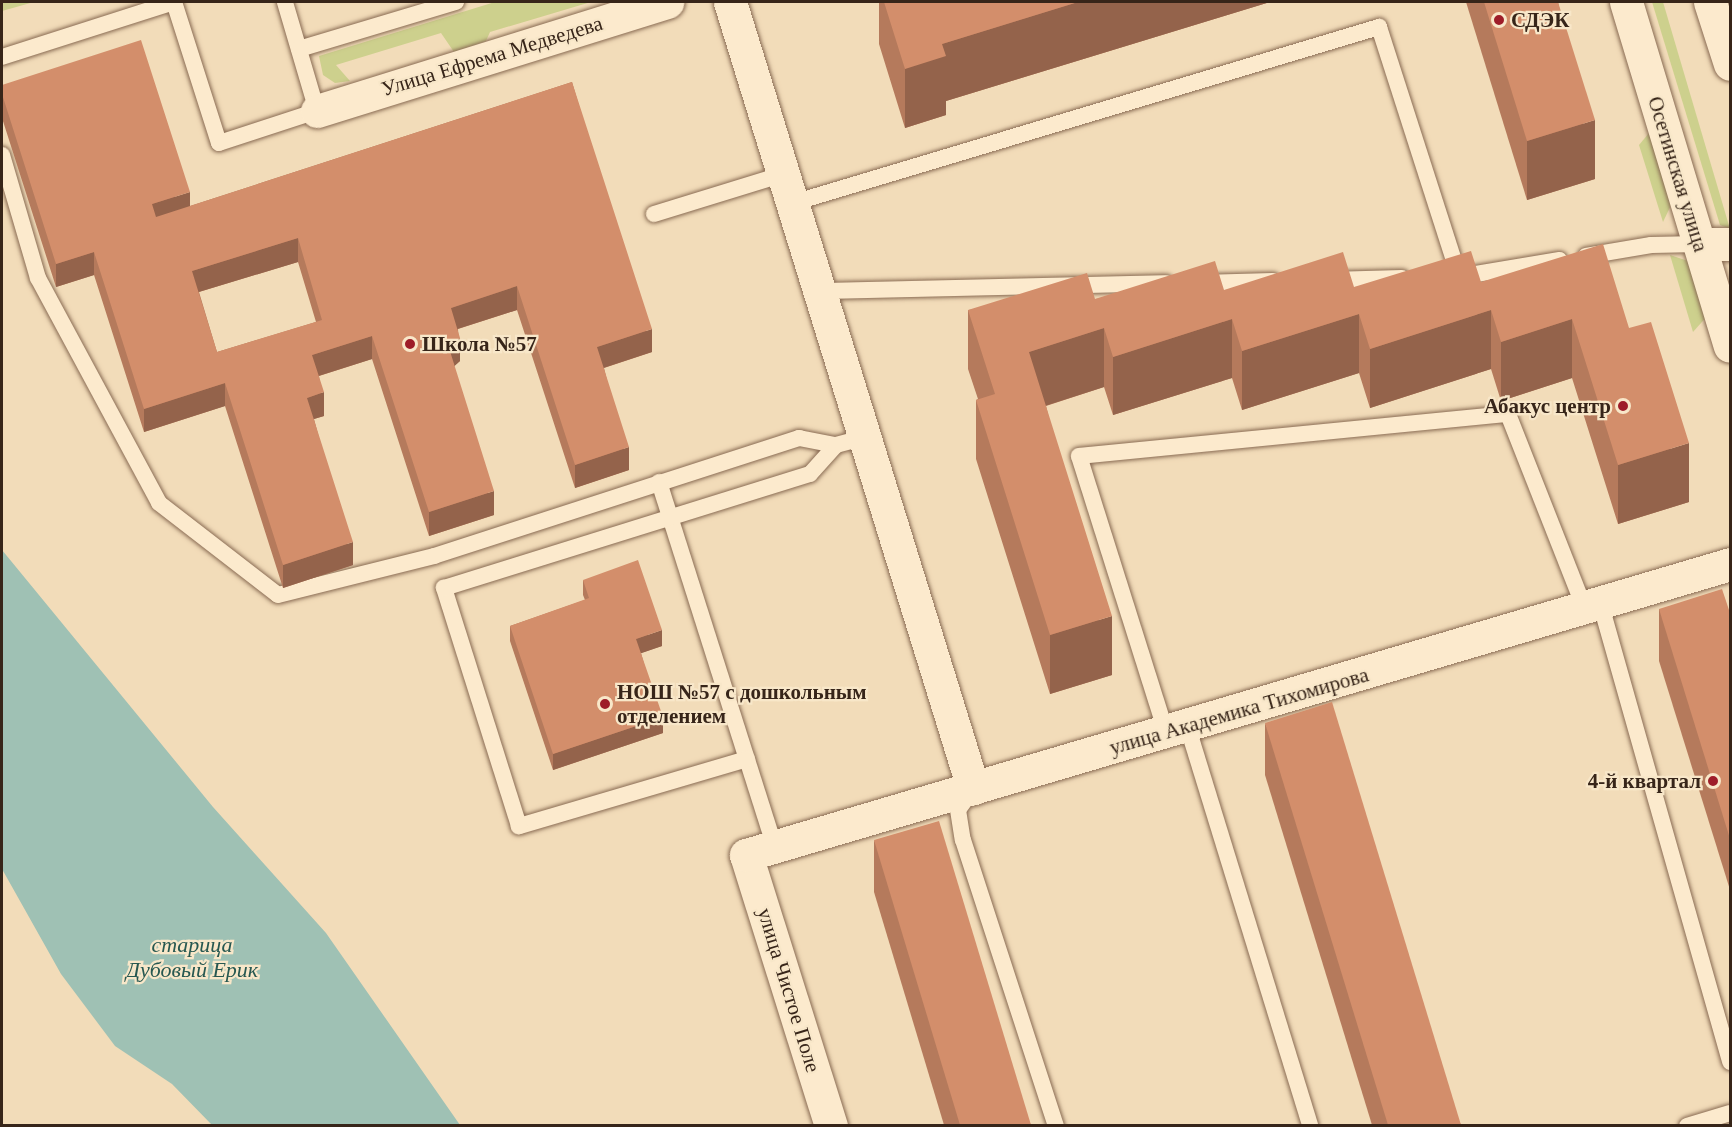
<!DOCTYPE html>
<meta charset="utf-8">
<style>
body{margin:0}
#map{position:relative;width:1732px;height:1127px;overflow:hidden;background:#f2dcb9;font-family:"Times New Roman",serif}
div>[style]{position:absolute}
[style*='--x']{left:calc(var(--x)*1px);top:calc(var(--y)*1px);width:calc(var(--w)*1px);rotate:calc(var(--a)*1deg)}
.green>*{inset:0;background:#cdd08d}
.water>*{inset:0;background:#9fc1b4}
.roads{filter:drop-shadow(0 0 2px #896b53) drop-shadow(0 0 2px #896b53)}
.service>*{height:16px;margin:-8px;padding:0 8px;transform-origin:8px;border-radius:8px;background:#fceacd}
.minor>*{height:33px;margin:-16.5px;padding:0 16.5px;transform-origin:16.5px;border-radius:16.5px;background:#fceacd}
.tertiary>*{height:33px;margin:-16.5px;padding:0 16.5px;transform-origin:16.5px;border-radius:16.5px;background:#fceacd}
.wall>*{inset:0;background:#b57a5c}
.shaded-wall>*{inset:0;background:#94634b}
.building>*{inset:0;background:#d38e6b}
.dots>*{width:16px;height:16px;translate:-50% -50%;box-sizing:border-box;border:3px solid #f8e7c9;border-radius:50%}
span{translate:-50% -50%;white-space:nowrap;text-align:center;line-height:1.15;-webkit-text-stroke:4.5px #f8e7c9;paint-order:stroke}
.poi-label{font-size:21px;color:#372519;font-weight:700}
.left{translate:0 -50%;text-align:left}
.right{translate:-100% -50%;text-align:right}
.street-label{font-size:21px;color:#372519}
.water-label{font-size:22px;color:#275851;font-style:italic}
.frame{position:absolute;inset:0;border:3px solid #372519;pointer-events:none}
</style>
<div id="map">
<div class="green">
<i style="clip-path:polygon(2px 2px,34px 2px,2px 11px)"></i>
<i style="clip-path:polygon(495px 2px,591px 2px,490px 32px,486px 41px,454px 52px,441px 33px,336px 65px,350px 81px,335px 83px,323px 75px,319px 56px)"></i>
<i style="clip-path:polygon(1652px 2px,1663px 2px,1730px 229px,1720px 225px)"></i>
<i style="clip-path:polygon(1654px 127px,1673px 201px,1663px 222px,1639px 145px)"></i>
<i style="clip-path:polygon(1670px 255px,1688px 261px,1709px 314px,1693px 332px)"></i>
</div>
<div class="water">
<i style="clip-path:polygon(2px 550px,213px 807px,326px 933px,460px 1125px,212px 1125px,172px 1084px,115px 1046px,61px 974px,2px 869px)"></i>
</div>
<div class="roads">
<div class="service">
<i style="--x:174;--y:2;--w:148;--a:72.3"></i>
<i style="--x:219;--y:143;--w:103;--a:-18.1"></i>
<i style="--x:317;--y:111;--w:114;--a:-106.4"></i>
<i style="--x:299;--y:49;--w:164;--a:-16.7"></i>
<i style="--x:2;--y:57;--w:181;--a:-17.7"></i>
<i style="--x:2;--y:155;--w:128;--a:73.7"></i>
<i style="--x:38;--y:278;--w:255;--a:61.7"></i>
<i style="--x:159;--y:503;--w:150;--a:37.7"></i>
<i style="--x:278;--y:595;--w:161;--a:-14"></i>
<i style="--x:434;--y:556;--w:384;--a:-17.9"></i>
<i style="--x:799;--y:438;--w:38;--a:11"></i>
<i style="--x:793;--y:203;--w:612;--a:-16.72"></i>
<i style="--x:1379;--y:27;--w:262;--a:72.2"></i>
<i style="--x:654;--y:214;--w:136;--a:-17.1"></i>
<i style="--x:1586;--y:256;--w:66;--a:-9.6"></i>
<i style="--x:1651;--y:245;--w:48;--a:-1.2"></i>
<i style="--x:1458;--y:277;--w:103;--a:-9.5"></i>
<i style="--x:1329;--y:280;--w:73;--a:-1.6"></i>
<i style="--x:1200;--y:283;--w:73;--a:-1.6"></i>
<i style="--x:821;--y:291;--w:345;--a:-1.3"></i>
<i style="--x:659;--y:482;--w:383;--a:72.4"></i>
<i style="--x:1600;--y:602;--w:478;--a:74.2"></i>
<i style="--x:1187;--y:725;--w:419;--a:72.9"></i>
<i style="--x:1166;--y:732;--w:289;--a:-107.5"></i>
<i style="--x:1079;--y:456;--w:431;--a:-5.6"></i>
<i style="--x:1508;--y:414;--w:207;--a:68.5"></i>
<i style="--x:747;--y:759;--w:238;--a:163.6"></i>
<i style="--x:519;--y:826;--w:250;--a:-107.5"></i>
<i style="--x:444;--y:588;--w:383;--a:-17.3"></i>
<i style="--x:810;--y:474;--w:39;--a:-48"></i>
<i style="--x:836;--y:445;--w:31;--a:-15"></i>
<i style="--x:971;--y:792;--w:22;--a:126"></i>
<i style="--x:958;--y:810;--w:30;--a:81"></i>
<i style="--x:963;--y:840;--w:301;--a:72"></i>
<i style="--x:1687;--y:1126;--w:45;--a:-16.8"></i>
</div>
<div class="minor">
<i style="--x:730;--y:2;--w:823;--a:72.82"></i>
<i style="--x:1626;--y:2;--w:359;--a:73.2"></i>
<i style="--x:317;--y:111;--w:367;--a:-17.3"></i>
<i style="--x:831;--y:1126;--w:284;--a:-107.4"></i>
<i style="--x:746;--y:855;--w:1026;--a:-16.47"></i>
</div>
<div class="tertiary">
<i style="--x:1710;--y:2;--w:65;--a:72.1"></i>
<i style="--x:1699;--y:244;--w:31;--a:0"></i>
</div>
</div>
<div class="wall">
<i style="clip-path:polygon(879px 2px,1270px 2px,946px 101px,946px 115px,905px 128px,879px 44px)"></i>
<i style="clip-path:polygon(1466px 2px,1558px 2px,1595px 179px,1527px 200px)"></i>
<i style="clip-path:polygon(evenodd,572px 82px,652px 352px,604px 368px,629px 470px,575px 488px,517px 310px,458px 329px,460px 361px,454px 366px,494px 515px,429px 536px,372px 359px,319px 376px,324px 416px,314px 419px,353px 565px,283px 588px,225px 406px,144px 432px,94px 275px,56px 287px,2px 118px,2px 85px,190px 206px,572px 82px,298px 262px,316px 322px,217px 352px,199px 292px,298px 262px)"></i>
<i style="clip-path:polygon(1481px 282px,1629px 328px,1689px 502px,1618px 524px,1572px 378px,1501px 401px,1491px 369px,1370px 408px,1359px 373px,1242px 410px,1232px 378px,1113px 415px,1104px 387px,1046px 406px,1112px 675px,1050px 694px,976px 459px,976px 400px,978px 399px,968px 369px,968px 310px,1095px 299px,1224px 290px,1354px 287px)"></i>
<i style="clip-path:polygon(583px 580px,662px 646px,641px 653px,663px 733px,553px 770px,510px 641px,510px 626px,585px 600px,583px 595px)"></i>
<i style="clip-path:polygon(1659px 609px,1731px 616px,1731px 893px,1659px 661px)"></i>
<i style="clip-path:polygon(1265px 723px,1461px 1125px,1372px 1125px,1265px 775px)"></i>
<i style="clip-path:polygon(874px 840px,1031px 1125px,944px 1125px,874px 892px)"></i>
</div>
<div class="shaded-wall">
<i style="clip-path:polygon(1078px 2px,1270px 2px,946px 101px,946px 115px,905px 128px,905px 69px,942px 44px)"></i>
<i style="clip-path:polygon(1595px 120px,1595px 179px,1527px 200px,1527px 141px)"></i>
<i style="clip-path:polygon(190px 192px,190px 215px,152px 228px,152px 204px)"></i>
<i style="clip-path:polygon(298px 238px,298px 262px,192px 294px,192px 271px)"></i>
<i style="clip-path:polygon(94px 252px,94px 275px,56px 287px,56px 264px)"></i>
<i style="clip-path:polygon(517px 286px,517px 310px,451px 331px,451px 308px)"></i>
<i style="clip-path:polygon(1491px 310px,1491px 369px,1370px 408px,1370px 349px)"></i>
<i style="clip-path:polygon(1359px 314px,1359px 373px,1242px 410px,1242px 351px)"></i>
<i style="clip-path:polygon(1232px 319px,1232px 378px,1113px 415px,1113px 357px)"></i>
<i style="clip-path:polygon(1572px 319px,1572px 378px,1501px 401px,1501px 342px)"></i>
<i style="clip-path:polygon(1104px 328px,1104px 387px,1029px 411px,1029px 352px)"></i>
<i style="clip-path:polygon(652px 329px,652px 352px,597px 370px,597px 347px)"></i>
<i style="clip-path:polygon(372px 336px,372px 359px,312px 378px,312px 355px)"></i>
<i style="clip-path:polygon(460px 338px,460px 361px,449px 371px,449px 348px)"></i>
<i style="clip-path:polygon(225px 383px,225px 406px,144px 432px,144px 409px)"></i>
<i style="clip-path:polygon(324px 392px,324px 416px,307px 421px,307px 398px)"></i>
<i style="clip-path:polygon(1689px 443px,1689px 502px,1618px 524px,1618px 465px)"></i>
<i style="clip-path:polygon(629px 447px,629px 470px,575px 488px,575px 465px)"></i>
<i style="clip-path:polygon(494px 491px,494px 515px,429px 536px,429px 512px)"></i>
<i style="clip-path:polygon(353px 542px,353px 565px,283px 588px,283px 565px)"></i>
<i style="clip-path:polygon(1112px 616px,1112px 675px,1050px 694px,1050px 635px)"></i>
<i style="clip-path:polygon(662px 630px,662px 646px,636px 655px,636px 639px)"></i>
<i style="clip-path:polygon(663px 717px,663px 733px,553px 770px,553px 754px)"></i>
</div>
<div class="building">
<i style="clip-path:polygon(884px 2px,1078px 2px,942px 44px,946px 56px,905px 69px)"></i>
<i style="clip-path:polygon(1484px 2px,1558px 2px,1595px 120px,1527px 141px)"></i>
<i style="clip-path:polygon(evenodd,141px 40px,190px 192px,152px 204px,156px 217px,572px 82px,652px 329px,597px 347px,629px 447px,575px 465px,517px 286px,451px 308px,460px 338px,449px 348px,494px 491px,429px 512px,372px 336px,312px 355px,324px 392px,307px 398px,353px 542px,283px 565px,225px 383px,144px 409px,94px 252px,56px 264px,2px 94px,2px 85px,141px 40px,298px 238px,322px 320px,217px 352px,192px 271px,298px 238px)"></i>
<i style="clip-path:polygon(1603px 244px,1629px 328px,1651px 322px,1689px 443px,1618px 465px,1572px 319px,1501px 342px,1491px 310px,1370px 349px,1359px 314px,1242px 351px,1232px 319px,1113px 357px,1104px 328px,1029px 352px,1112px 616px,1050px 635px,976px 400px,995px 394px,968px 310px,1087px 273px,1095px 299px,1215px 261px,1224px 290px,1343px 252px,1354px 287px,1471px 251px,1481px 282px)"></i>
<i style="clip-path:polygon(638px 560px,662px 630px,636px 639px,663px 717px,553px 754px,510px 626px,589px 598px,583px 580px)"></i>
<i style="clip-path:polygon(1722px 589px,1731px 616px,1731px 842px,1659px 609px)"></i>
<i style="clip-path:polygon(1332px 702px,1461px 1125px,1388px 1125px,1265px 723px)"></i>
<i style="clip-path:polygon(939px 821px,1031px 1125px,960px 1125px,874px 840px)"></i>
</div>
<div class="dots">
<i style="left:1499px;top:20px;background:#9e1d29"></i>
<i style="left:410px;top:344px;background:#9e1d29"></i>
<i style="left:1623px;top:406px;background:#9e1d29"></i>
<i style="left:605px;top:704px;background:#9e1d29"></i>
<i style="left:1713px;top:781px;background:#9e1d29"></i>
</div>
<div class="poi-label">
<span class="left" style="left:1511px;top:20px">СДЭК</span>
<span class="left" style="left:422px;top:344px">Школа №57</span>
<span class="right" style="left:1611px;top:406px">Абакус центр</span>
<span class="left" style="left:617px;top:704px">НОШ №57 с дошкольным<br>отделением</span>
<span class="right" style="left:1701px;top:781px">4-й квартал</span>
</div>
<div class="street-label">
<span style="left:492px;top:56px;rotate:-17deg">Улица Ефрема Медведева</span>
<span style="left:1678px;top:174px;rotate:73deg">Осетинская улица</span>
<span style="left:1239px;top:711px;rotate:-16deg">улица Академика Тихомирова</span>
<span style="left:789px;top:990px;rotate:73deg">улица Чистое Поле</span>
</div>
<div class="water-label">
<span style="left:192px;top:957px">старица<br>Дубовый Ерик</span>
</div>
<div class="frame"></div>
</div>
